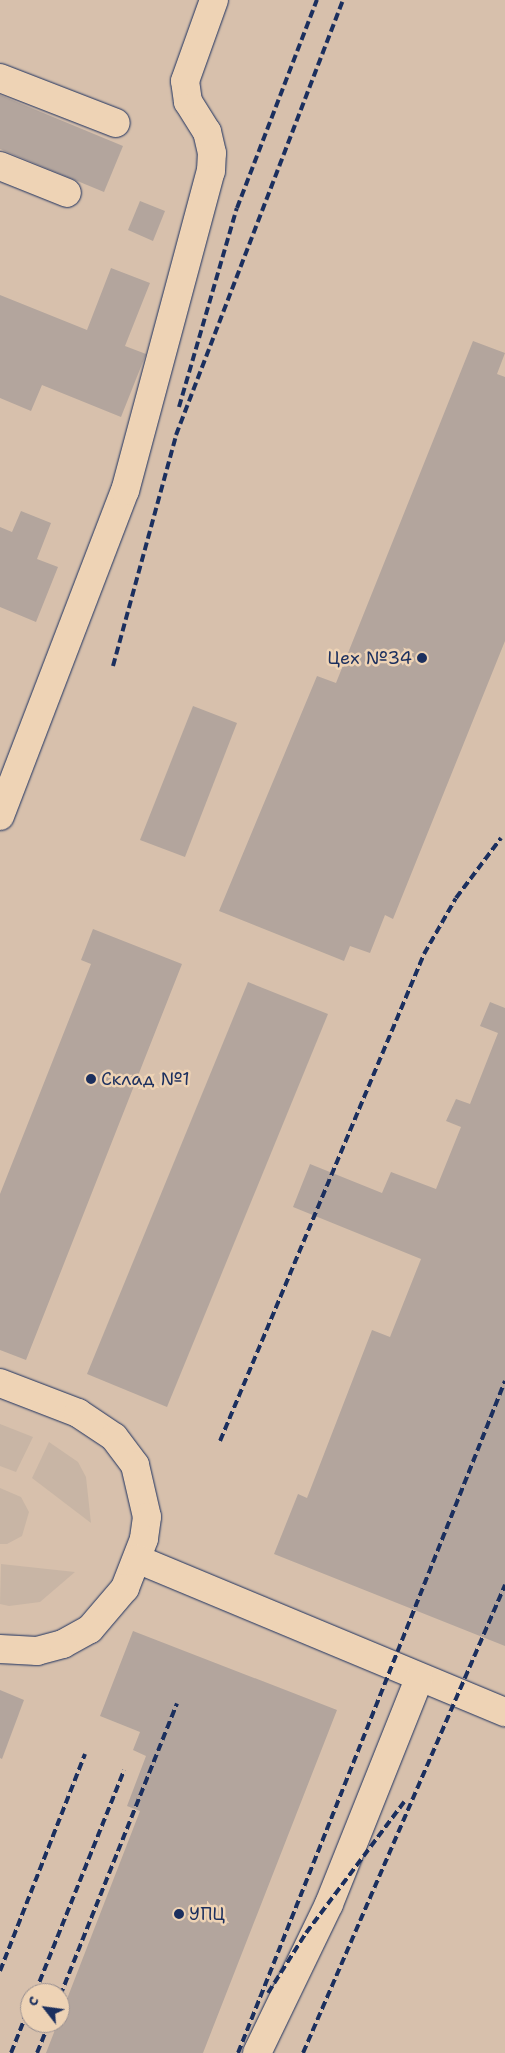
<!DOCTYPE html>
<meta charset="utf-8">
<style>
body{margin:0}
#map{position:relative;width:505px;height:2053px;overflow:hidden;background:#e6ccb2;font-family:"Shantell Sans",sans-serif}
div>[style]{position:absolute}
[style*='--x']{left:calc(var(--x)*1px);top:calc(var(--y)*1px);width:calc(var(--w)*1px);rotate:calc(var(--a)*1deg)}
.built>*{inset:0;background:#d7c0ac}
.green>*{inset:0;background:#c8b5a5}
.building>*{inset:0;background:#b3a59d}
.roads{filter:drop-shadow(0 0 1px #1b2f5e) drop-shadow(0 0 1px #1b2f5e)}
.minor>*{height:28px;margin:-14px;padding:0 14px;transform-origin:14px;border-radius:14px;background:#eed3b5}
.rail>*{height:4px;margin-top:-2px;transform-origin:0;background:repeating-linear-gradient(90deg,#1b2f5e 0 8px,transparent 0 12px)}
.dots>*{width:14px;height:14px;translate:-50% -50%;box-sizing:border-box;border:2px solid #eed3b5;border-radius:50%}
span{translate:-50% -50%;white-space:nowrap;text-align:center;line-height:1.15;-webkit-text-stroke:5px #eed3b5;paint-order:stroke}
.poi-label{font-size:18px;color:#1b2f5e}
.right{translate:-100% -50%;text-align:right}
.left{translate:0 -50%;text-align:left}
.north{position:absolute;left:20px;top:1983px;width:50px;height:50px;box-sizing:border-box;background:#eed3b5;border:1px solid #9a9192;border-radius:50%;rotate:300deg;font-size:14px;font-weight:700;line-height:20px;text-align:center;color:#1b2f5e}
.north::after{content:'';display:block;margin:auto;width:18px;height:22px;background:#1b2f5e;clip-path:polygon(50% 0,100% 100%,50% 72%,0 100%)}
</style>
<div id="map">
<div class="built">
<i style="clip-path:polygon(evenodd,0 0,505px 0,505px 2053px,0 2053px,0 0,30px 1993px,60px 1993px,60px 2023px,30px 2023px,30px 1993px)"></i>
</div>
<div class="green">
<i style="clip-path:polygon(0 1424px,33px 1437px,16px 1472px,0 1466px)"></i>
<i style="clip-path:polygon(49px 1442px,78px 1462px,86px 1477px,91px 1523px,32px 1478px)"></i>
<i style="clip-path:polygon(0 1488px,21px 1497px,29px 1512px,22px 1536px,7px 1544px,0 1544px)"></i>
<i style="clip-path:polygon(1px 1564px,75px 1572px,40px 1602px,9px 1606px,0 1604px)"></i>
</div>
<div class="building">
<i style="clip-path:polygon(0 95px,123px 146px,104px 192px,0 149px)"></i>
<i style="clip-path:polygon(140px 201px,165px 211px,153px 241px,128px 230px)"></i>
<i style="clip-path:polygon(111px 268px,150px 283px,125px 346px,146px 354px,121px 417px,42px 385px,31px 411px,0 398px,0 295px,87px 330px)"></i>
<i style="clip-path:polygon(473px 341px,505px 353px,497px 374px,505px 377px,505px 641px,393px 919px,385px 915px,370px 953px,350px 946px,344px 961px,219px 911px,317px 676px,336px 683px)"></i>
<i style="clip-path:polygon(21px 511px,51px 523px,37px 559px,58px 567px,36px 622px,0 607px,0 527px,12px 532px)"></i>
<i style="clip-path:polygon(193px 706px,237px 723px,185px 857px,140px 840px)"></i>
<i style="clip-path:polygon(93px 929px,182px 964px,26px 1360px,0 1350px,0 1194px,91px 964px,81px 960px)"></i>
<i style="clip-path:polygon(248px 982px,328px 1014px,167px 1407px,87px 1374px)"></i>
<i style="clip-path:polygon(490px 1002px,505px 1008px,505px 1646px,274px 1554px,298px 1494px,307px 1498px,372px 1330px,390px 1337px,421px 1259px,293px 1207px,310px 1164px,382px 1193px,391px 1172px,436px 1189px,461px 1127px,446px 1121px,456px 1099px,470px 1104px,498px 1033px,480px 1026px)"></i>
<i style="clip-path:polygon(133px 1631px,337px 1710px,203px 2053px,46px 2053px,140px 1811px,127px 1806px,146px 1756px,133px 1750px,140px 1732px,100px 1716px)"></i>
<i style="clip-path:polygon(0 1690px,24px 1700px,2px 1759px,0 1758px)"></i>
</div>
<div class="roads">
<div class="minor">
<i style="--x:0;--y:78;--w:124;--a:21.2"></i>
<i style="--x:0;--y:166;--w:72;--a:21.9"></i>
<i style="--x:0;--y:816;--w:348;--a:-69"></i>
<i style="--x:125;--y:491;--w:331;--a:-75"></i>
<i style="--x:211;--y:171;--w:18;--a:-87"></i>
<i style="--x:212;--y:153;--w:22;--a:-103"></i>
<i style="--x:207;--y:132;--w:36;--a:-122"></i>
<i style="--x:188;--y:102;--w:21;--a:-98"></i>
<i style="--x:185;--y:81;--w:86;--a:-70.3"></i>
<i style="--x:0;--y:1383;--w:84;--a:21"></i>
<i style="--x:78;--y:1413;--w:43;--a:33.7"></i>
<i style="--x:114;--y:1437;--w:35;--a:53"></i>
<i style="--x:135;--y:1465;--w:53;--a:77"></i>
<i style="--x:147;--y:1517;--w:22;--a:98"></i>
<i style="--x:144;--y:1539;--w:53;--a:111.2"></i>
<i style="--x:125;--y:1588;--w:54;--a:130.5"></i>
<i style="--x:90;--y:1629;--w:31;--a:151"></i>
<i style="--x:63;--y:1644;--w:27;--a:165"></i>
<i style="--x:37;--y:1651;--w:37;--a:-177"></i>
<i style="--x:137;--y:1559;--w:399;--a:22.6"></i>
<i style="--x:257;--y:2053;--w:165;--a:-64.2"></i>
<i style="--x:329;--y:1904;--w:242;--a:-68.2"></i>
</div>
</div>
<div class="rail">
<i style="--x:179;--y:407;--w:207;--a:-73.8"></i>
<i style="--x:237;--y:208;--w:223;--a:-69"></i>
<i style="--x:113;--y:666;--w:239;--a:-74.7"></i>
<i style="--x:176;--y:435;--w:466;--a:-69"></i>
<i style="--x:220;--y:1441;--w:528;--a:-67.27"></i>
<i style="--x:424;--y:954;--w:64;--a:-60.3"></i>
<i style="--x:456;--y:898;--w:75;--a:-53.1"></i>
<i style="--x:0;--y:1971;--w:233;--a:-68.6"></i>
<i style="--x:35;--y:1993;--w:240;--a:-68.2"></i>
<i style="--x:268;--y:1993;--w:71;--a:-57.7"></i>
<i style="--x:306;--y:1933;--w:164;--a:-53.2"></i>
<i style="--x:60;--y:1996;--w:315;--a:-68.2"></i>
<i style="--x:11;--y:2053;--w:52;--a:-68.4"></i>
<i style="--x:37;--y:2053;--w:32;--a:-68"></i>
<i style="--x:238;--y:2053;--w:723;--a:-68.33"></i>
<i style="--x:303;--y:2053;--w:510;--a:-66.65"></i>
</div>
<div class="dots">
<i style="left:422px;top:658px;background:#1b2f5e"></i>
<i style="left:91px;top:1079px;background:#1b2f5e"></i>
<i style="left:179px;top:1914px;background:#1b2f5e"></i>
</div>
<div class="poi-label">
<span class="right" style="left:412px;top:658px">Цех №34</span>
<span class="left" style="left:101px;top:1079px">Склад №1</span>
<span class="left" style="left:189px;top:1914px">УПЦ</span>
</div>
<div class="north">С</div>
</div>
